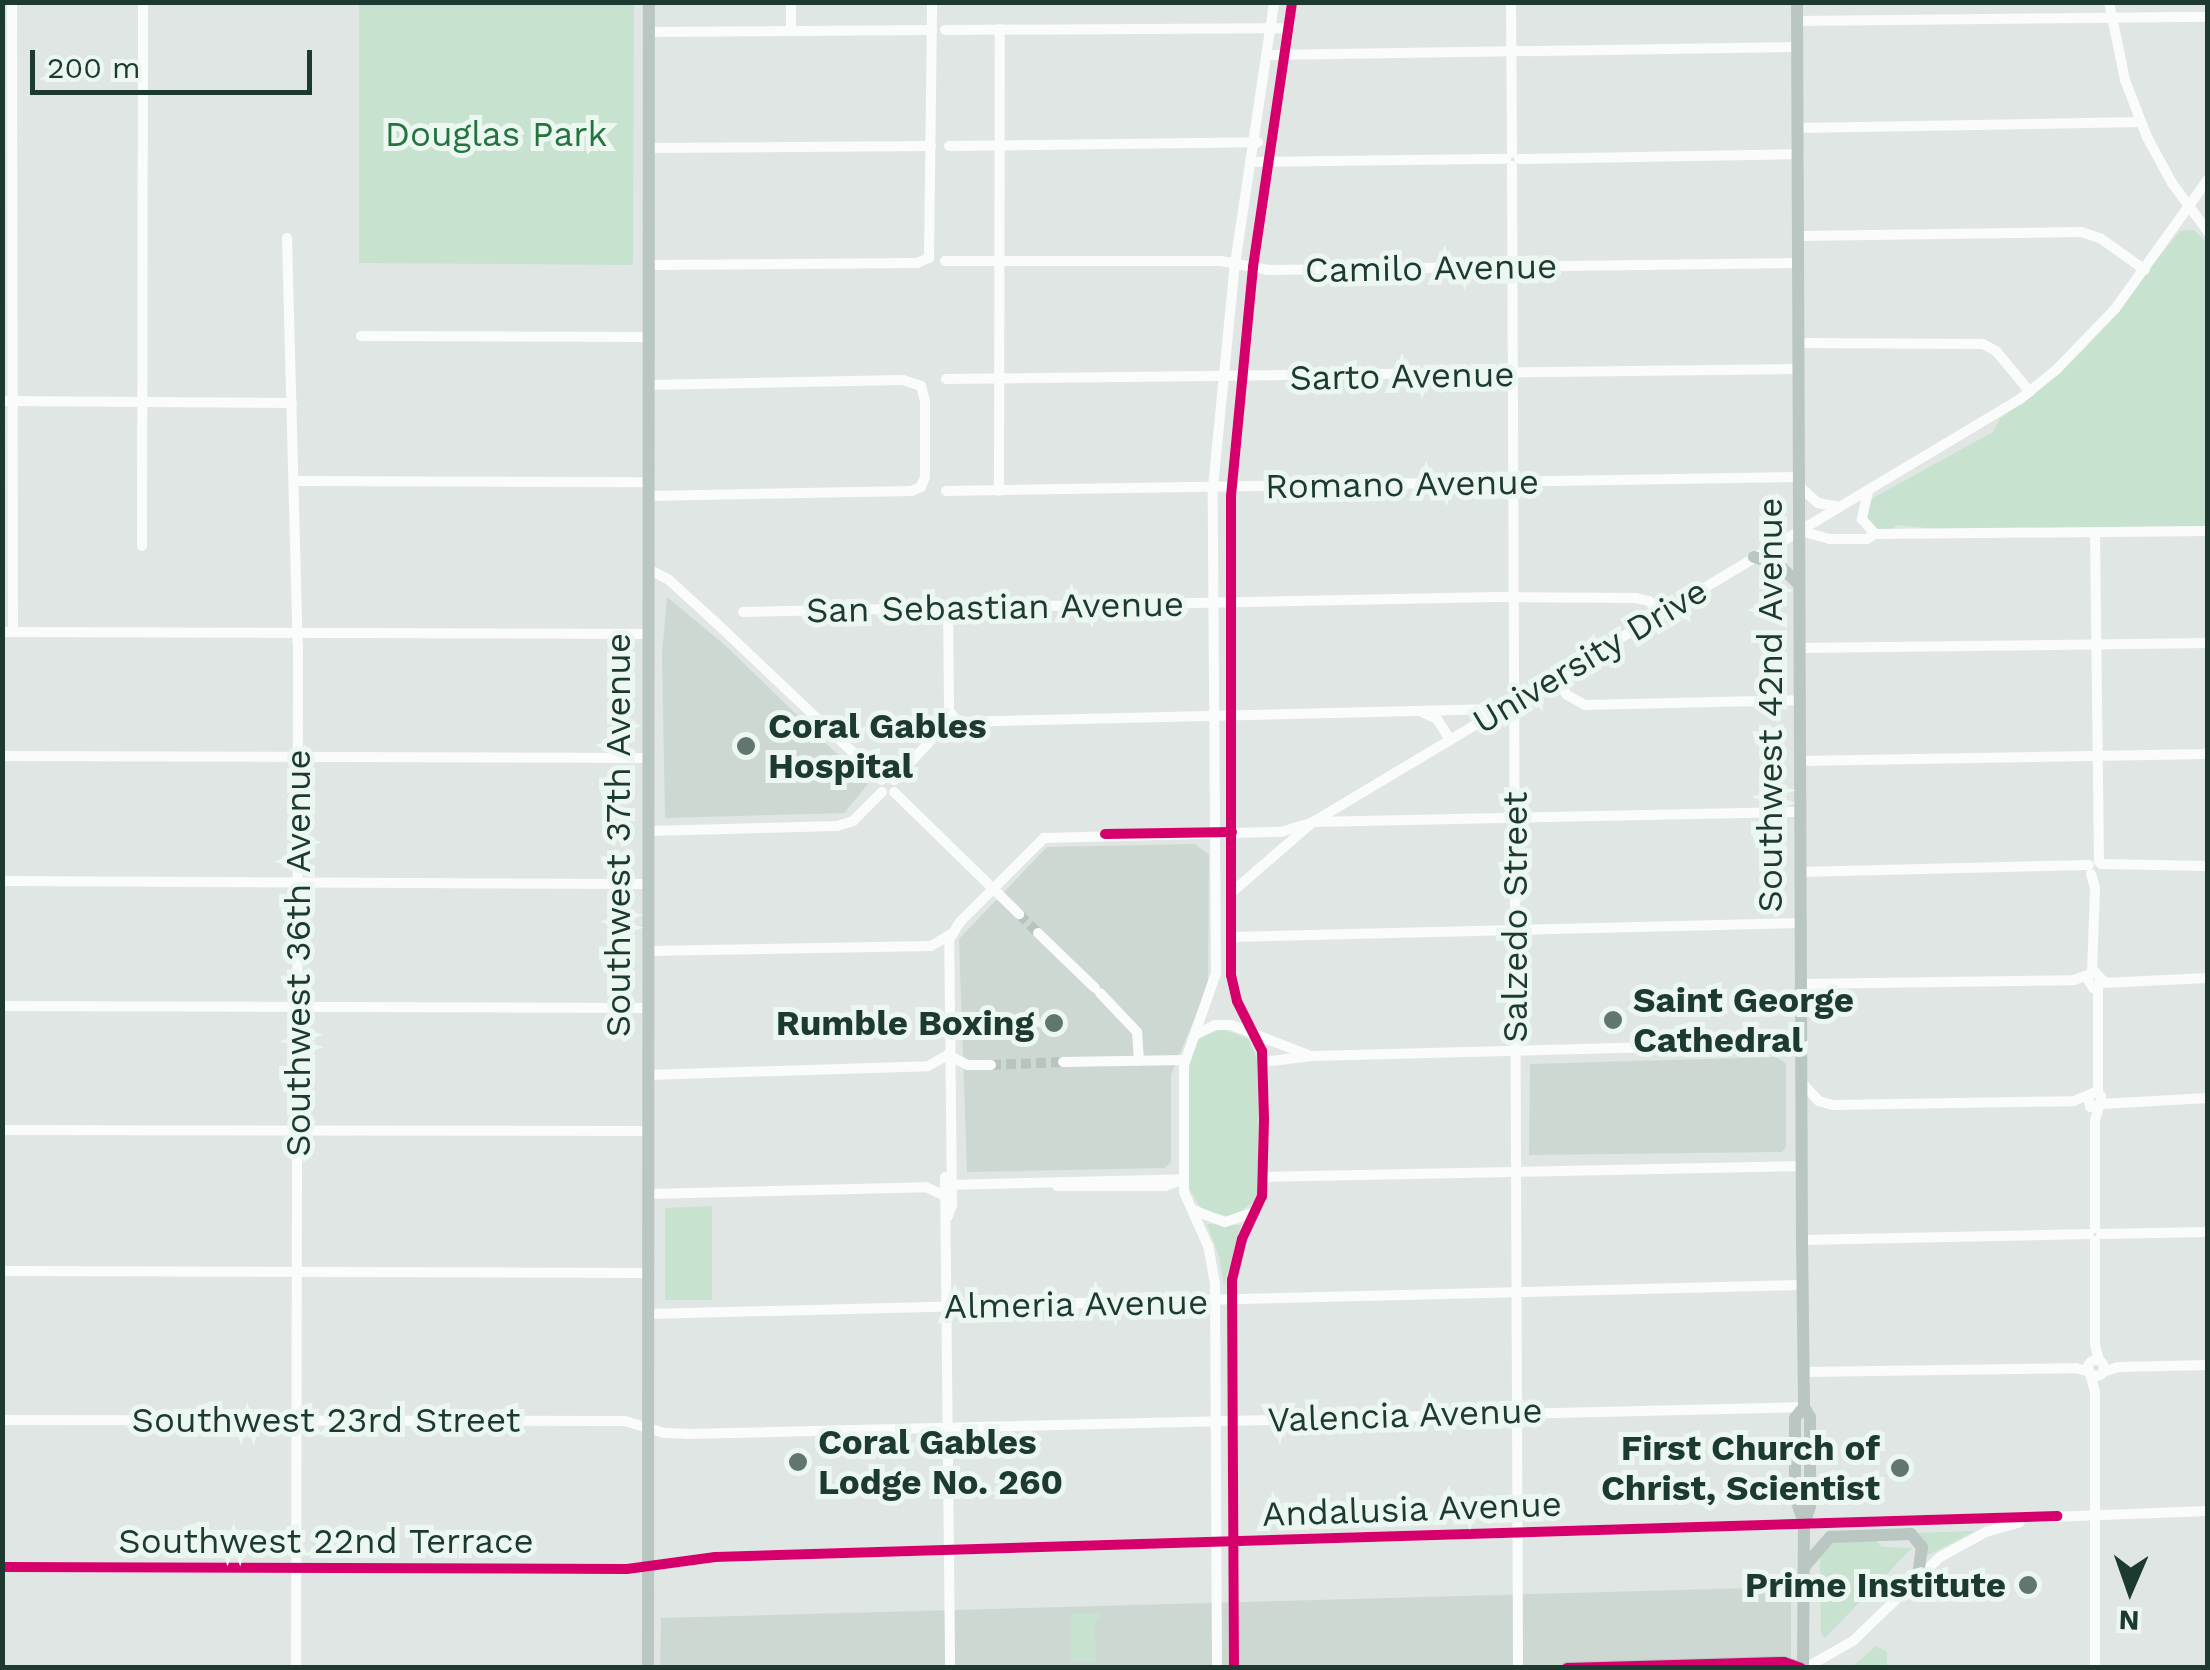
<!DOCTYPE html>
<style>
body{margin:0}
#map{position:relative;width:2210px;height:1670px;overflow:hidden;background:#e0e6e3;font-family:"Work Sans",sans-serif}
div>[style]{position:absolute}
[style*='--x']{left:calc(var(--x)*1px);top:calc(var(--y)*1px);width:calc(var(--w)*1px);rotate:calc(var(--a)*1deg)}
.built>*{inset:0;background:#cdd8d3}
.green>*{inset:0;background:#c7e2ce}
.minor-tunnel>*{height:10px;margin-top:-5px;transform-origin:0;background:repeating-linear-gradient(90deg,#b9c4bf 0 10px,transparent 0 15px)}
.minor>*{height:10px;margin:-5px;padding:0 5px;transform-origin:5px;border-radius:5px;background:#fafbfb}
.minor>.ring{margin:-5px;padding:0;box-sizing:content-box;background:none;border:10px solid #fafbfb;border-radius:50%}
.major>*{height:12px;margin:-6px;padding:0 6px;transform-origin:6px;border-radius:6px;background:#bac6c1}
.cycleway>*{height:10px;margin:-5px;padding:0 5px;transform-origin:5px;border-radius:5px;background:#d6006c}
.dots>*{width:28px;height:28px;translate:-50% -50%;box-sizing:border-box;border:5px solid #ecf7f1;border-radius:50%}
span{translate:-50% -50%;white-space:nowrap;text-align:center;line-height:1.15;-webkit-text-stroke:10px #ecf7f1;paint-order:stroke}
.park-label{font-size:35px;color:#247440}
.street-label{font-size:35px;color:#1d3a31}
.poi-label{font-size:35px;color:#1d3a31;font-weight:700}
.left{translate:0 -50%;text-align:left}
.right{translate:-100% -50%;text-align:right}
.frame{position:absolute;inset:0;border:5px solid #1d3a31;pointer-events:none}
.north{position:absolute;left:2080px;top:1540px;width:100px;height:100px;-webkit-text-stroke:8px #ecf7f1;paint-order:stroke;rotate:182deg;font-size:28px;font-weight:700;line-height:40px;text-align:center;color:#1d3a31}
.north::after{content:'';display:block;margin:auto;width:35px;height:45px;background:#1d3a31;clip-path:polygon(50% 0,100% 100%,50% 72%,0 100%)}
.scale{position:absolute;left:30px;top:50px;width:282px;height:45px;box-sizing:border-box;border:5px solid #1d3a31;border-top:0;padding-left:12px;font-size:30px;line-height:35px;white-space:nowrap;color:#1d3a31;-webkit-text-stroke:8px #ecf7f1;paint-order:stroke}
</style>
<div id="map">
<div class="built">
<i style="clip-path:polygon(667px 597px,727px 647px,868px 784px,844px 813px,665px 818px,662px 654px)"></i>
<i style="clip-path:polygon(1195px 844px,1209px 855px,1208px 986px,1171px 1075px,1171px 1162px,1165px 1168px,967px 1172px,959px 939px,1047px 847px)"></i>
<i style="clip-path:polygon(1776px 1057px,1786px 1064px,1786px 1147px,1782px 1152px,1529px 1155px,1530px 1064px)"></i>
<i style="clip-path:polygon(1791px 1587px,1791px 1667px,660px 1668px,661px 1618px)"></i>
</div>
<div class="green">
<i style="clip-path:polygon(359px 3px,634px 3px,633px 265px,359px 263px)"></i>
<i style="clip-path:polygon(2194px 230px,2207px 243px,2207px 526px,1937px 529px,1896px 525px,1892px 531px,1881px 532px,1871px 527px,1864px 512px,1873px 498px,1993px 432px,2000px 419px,2083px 350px,2180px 231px)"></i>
<i style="clip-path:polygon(1223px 1029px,1248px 1039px,1257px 1059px,1259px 1188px,1255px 1201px,1231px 1217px,1202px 1210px,1189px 1188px,1189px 1058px,1200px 1037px)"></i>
<i style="clip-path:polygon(712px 1206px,712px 1300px,665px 1300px,665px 1208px)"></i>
<i style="clip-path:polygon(1207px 1224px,1241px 1225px,1224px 1286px,1219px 1256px)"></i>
<i style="clip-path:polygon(1975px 1531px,1926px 1556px,1925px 1541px,1917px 1533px)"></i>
<i style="clip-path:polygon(1875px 1540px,1882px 1547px,1912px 1548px,1825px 1638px,1821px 1634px,1820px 1558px,1825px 1548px,1834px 1543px)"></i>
<i style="clip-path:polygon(1071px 1613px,1101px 1613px,1101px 1619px,1095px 1620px,1096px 1662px,1071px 1662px)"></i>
<i style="clip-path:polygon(1876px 1646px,1887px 1652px,1887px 1667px,1852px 1667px)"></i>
</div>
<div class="minor-tunnel">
<i style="--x:1019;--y:914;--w:27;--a:45"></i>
<i style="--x:991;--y:1065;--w:72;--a:-2.4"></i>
</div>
<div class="minor">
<i style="--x:12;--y:2;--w:630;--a:89.91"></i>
<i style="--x:1511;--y:2;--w:151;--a:89.6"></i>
<i style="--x:2109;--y:2;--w:80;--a:78.4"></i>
<i style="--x:2125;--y:80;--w:61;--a:68.9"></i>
<i style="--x:2147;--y:137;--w:52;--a:61.5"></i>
<i style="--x:2172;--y:183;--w:61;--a:53.7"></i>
<i style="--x:1797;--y:21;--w:411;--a:-0.6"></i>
<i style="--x:945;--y:30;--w:344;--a:-0.3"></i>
<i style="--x:791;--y:31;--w:29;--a:-90"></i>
<i style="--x:649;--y:32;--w:283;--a:-0.4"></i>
<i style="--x:1267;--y:55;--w:531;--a:-0.86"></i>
<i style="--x:1799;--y:128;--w:342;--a:-1"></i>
<i style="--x:949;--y:146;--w:309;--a:-0.7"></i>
<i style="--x:649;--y:148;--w:282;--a:-0.4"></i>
<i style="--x:1519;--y:159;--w:280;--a:-1"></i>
<i style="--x:1250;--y:162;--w:256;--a:-0.7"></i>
<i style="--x:1512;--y:166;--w:1502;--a:89.77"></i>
<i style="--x:1799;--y:236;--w:282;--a:-0.8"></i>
<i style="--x:2081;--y:232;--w:20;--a:18"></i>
<i style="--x:2100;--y:238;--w:55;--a:35.4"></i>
<i style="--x:287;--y:238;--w:407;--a:88.5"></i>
<i style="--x:298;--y:645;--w:1023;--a:90.11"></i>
<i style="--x:945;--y:261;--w:276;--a:0"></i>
<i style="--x:1221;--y:261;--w:48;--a:10.8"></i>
<i style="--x:1268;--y:270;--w:531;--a:-0.76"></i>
<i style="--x:648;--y:265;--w:269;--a:-0.4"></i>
<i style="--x:917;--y:263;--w:13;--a:-23"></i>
<i style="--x:929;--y:258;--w:256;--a:-89.3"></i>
<i style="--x:361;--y:336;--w:286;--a:0.2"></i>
<i style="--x:1799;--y:343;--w:184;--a:0.3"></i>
<i style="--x:1983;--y:344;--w:15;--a:28"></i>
<i style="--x:1996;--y:351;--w:53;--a:50.3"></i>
<i style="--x:946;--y:379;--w:853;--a:-0.67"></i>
<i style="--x:648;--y:385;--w:255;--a:-1.1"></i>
<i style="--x:903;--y:380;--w:19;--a:18"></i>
<i style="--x:921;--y:386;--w:16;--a:75"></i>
<i style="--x:925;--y:401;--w:76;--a:90"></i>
<i style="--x:925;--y:477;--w:11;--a:112"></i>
<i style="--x:921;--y:487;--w:11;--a:158"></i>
<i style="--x:911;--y:491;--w:263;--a:178.9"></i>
<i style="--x:2;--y:401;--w:290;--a:0.4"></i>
<i style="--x:295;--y:481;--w:353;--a:0.2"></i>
<i style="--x:1799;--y:486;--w:25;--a:42"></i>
<i style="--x:1818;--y:503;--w:22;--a:10"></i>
<i style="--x:946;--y:491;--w:853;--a:-0.94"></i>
<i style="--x:999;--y:491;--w:462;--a:-89.9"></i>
<i style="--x:1868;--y:492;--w:28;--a:103"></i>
<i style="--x:1862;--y:519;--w:20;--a:49"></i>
<i style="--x:1800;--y:531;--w:30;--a:15"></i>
<i style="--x:1829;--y:539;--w:38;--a:0"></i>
<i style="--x:1867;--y:539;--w:9;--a:-32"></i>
<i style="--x:1875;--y:534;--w:333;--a:-0.5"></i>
<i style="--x:2095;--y:533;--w:329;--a:89.3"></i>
<i style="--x:142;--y:546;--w:544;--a:-89.89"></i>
<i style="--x:648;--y:569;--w:22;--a:27"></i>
<i style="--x:668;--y:579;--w:59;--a:42.3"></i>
<i style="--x:712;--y:619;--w:234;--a:43.4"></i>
<i style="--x:948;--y:607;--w:104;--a:89.4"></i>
<i style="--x:949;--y:711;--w:14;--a:51"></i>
<i style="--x:958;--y:722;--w:539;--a:-1.38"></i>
<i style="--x:743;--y:612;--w:753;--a:-1.14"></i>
<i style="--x:1496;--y:597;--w:139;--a:0.4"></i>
<i style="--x:1635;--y:598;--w:14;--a:12"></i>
<i style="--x:1649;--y:601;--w:16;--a:47"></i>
<i style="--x:2;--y:632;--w:647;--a:0.18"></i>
<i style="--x:1800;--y:648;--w:408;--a:-0.7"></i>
<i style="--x:1555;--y:677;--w:22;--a:56"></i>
<i style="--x:1567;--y:695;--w:21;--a:29"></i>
<i style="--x:1585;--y:705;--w:214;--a:-1.3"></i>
<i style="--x:1424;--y:713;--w:14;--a:25"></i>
<i style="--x:1437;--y:719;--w:25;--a:58"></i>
<i style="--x:2;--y:756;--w:646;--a:0.18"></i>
<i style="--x:1800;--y:761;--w:408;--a:-1"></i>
<i style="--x:894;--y:780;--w:54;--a:-47.2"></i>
<i style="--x:894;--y:792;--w:175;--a:44.3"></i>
<i style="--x:649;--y:831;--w:188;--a:-1.5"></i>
<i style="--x:837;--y:826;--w:17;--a:-17"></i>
<i style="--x:853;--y:821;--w:41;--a:-45"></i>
<i style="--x:2101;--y:864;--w:107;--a:1.1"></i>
<i style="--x:1800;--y:872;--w:289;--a:-1.4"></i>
<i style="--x:2091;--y:874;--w:15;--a:74"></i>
<i style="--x:2095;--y:888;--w:85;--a:92"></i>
<i style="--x:2;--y:881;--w:647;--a:0.27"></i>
<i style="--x:1231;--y:893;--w:108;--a:-40.9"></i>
<i style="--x:1313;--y:822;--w:824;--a:-30.89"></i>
<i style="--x:2020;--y:399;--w:46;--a:-38.9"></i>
<i style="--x:2056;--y:370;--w:85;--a:-46"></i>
<i style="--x:2115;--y:309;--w:160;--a:-54.4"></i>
<i style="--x:1038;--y:933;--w:79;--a:44"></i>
<i style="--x:1231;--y:937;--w:570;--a:-1.41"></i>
<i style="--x:648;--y:951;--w:283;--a:-1"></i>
<i style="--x:931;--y:946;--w:23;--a:-31"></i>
<i style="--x:2102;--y:983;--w:106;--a:-2.7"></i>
<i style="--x:1801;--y:984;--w:273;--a:-0.8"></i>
<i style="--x:2074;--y:980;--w:22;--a:-21"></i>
<i style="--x:2095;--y:972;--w:12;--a:48"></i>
<i style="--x:2103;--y:981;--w:12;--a:145"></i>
<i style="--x:2093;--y:988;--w:12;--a:-121"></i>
<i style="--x:1100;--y:993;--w:54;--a:46.5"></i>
<i style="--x:1137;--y:1032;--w:29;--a:86"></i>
<i style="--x:2;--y:1006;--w:646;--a:0.18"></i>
<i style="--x:1197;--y:1034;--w:20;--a:-27"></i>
<i style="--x:1215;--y:1025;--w:16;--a:0"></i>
<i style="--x:1231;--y:1025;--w:86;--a:21.2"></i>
<i style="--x:1063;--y:1062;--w:121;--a:-0.9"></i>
<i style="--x:1263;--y:1062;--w:49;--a:-7"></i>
<i style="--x:1312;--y:1056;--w:490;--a:-1.5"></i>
<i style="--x:648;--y:1075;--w:280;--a:-1.8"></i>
<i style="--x:928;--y:1066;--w:23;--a:-29"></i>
<i style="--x:948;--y:1055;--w:22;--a:27"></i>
<i style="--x:968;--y:1065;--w:23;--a:0"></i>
<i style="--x:1802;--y:1083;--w:25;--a:47"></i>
<i style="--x:1819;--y:1101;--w:14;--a:17"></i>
<i style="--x:1832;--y:1105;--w:242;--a:-0.9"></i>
<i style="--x:2074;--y:1101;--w:23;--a:-23"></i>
<i style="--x:2095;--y:1092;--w:7;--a:34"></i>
<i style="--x:2101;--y:1096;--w:8;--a:90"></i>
<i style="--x:2101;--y:1104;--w:11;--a:165"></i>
<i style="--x:2090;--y:1107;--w:11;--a:-100"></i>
<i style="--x:2098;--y:1093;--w:106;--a:-90"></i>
<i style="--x:2101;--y:1104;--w:107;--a:-3.2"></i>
<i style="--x:2;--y:1130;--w:646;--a:0.09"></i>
<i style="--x:945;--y:1177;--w:491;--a:89.4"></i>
<i style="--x:1263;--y:1177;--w:540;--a:-1.17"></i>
<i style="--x:946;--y:1185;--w:238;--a:-1.4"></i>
<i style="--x:1057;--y:1186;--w:108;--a:0"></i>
<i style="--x:1165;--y:1186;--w:15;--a:-20"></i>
<i style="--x:648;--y:1194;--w:278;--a:-1.4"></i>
<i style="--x:926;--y:1187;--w:21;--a:25"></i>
<i style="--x:1193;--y:1210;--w:34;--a:21"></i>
<i style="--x:1225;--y:1222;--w:28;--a:-18"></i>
<i style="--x:948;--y:1216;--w:12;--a:-70"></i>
<i style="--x:952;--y:1205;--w:265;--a:-90.6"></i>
<i style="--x:949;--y:940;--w:21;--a:-59"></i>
<i style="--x:960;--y:922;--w:119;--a:-45"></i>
<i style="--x:1044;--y:838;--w:237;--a:-1.5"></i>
<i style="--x:1281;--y:832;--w:34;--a:-17"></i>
<i style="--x:1313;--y:822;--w:487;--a:-1.2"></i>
<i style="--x:2095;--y:1228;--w:108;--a:-90"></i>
<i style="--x:2095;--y:1120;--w:14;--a:-73"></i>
<i style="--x:2101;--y:1234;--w:107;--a:-1.1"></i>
<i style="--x:1802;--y:1240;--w:287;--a:-1.2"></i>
<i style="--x:2095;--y:1241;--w:104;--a:90"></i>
<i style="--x:2095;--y:1345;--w:16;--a:75"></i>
<i style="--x:2;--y:1271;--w:646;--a:0.18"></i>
<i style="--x:648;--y:1314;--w:1155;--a:-1.44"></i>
<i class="ring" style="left:2088px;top:1360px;width:6px;height:6px"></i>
<i style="--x:1804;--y:1372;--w:272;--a:-0.8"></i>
<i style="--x:2076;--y:1368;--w:14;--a:17"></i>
<i style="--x:2103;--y:1372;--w:16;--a:-18"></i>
<i style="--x:2118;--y:1367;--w:90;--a:-1.3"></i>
<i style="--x:2090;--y:1374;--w:19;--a:74"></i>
<i style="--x:2095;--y:1392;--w:276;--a:90"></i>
<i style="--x:2;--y:1420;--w:623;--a:0.09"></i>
<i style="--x:625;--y:1421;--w:41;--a:17.1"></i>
<i style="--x:664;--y:1433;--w:23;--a:2"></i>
<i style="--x:687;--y:1434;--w:1117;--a:-1.38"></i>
<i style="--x:2051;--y:1517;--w:157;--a:-2.2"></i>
<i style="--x:2;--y:1567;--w:625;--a:0.18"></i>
<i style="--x:627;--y:1569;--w:89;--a:-7.8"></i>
<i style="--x:715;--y:1557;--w:1343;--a:-1.75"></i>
<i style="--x:1217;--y:1668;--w:384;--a:-90.3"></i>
<i style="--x:1215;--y:1284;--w:39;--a:-100"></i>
<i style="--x:1208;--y:1246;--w:59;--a:-114"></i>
<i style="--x:1184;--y:1192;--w:127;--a:-90"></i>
<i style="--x:1184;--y:1065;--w:97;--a:-70.8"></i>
<i style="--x:1216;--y:973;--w:486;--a:-90.4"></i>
<i style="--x:1213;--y:487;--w:224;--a:-84.4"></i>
<i style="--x:1235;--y:264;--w:265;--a:-81.5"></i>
<i style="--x:1234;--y:1668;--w:388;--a:-90.3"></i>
<i style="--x:1232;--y:1280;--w:42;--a:-76.3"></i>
<i style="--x:1242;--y:1239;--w:47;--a:-65.1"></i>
<i style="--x:1262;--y:1196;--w:77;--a:-88.5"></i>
<i style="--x:1264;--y:1119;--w:68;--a:-91.7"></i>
<i style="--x:1262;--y:1051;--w:56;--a:-116.6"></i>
<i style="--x:1237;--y:1001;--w:27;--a:-103"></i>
<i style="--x:1231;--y:975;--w:479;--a:-90"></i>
<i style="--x:1231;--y:496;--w:230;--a:-84.5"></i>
<i style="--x:1253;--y:267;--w:268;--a:-81.6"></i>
<i style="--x:1805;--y:1668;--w:55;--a:-29.4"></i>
<i style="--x:1853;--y:1641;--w:121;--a:-44"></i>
<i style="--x:1940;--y:1557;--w:52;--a:-28.5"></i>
<i style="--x:1986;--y:1532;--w:35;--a:-16"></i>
</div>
<div class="major">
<i style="--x:1797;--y:2;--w:1238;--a:89.77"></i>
<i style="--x:1802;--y:1240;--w:167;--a:89.3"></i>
<i style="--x:1804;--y:1407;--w:12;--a:59"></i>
<i style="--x:1810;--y:1417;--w:89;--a:90"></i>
<i style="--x:1810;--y:1506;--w:19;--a:108"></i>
<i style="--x:1804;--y:1524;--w:144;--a:90.4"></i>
<i style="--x:1754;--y:557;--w:25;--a:16"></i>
<i style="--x:1778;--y:564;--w:29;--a:44"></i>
<i style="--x:1804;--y:1407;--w:14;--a:129"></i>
<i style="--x:1795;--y:1418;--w:78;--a:90"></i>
<i style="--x:1795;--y:1496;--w:29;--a:72"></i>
<i style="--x:1804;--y:1567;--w:40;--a:-49"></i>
<i style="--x:1830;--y:1537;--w:81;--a:-2.1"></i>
<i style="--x:1911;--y:1534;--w:17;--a:50"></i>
<i style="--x:1922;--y:1547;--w:27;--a:98"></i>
<i style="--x:648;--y:1668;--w:1666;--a:-89.97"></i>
<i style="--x:1567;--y:1668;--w:217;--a:-1.6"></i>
<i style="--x:1784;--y:1662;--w:18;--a:19"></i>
</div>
<div class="cycleway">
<i style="--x:1105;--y:834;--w:127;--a:-0.9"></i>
<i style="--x:2;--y:1567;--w:625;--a:0.18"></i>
<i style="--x:627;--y:1569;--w:89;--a:-7.8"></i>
<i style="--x:715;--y:1557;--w:1343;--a:-1.75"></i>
<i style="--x:1234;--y:1668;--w:388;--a:-90.3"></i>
<i style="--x:1232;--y:1280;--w:42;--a:-76.3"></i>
<i style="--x:1242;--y:1239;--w:47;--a:-65.1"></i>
<i style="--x:1262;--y:1196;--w:77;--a:-88.5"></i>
<i style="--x:1264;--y:1119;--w:68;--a:-91.7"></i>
<i style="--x:1262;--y:1051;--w:56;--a:-116.6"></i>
<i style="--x:1237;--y:1001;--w:27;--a:-103"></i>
<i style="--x:1231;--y:975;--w:479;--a:-90"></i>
<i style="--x:1231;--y:496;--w:230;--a:-84.5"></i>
<i style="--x:1253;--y:267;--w:268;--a:-81.6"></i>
<i style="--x:1567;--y:1668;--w:217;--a:-1.6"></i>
<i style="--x:1784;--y:1662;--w:18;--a:19"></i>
</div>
<div class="dots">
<i style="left:746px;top:746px;background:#61766f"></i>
<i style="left:1613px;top:1020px;background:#61766f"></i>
<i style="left:1054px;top:1023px;background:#61766f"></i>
<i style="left:798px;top:1462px;background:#61766f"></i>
<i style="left:1900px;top:1468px;background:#61766f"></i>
<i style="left:2028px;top:1585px;background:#61766f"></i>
</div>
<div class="park-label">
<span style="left:496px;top:134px">Douglas Park</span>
</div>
<div class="street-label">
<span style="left:1431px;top:268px;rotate:-1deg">Camilo Avenue</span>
<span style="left:1402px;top:376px;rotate:-1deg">Sarto Avenue</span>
<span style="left:1402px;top:484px;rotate:-1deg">Romano Avenue</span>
<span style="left:995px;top:607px;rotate:-1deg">San Sebastian Avenue</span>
<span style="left:1590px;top:656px;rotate:-31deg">University Drive</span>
<span style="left:1770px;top:705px;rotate:-90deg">Southwest 42nd Avenue</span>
<span style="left:618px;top:835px;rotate:-90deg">Southwest 37th Avenue</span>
<span style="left:1515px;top:917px;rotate:-90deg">Salzedo Street</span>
<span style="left:298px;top:953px;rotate:-90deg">Southwest 36th Avenue</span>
<span style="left:1076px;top:1304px;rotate:-1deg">Almeria Avenue</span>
<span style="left:1405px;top:1415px;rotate:-2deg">Valencia Avenue</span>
<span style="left:326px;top:1420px">Southwest 23rd Street</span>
<span style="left:1412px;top:1509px;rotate:-2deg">Andalusia Avenue</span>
<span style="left:326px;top:1541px">Southwest 22nd Terrace</span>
</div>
<div class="poi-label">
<span class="left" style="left:768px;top:746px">Coral Gables<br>Hospital</span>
<span class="left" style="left:1633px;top:1020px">Saint George<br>Cathedral</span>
<span class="right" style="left:1034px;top:1023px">Rumble Boxing</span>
<span class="left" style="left:818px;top:1462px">Coral Gables<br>Lodge No. 260</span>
<span class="right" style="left:1880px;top:1468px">First Church of<br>Christ, Scientist</span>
<span class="right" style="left:2006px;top:1585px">Prime Institute</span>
</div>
<div class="frame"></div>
<div class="north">N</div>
<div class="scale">200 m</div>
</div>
